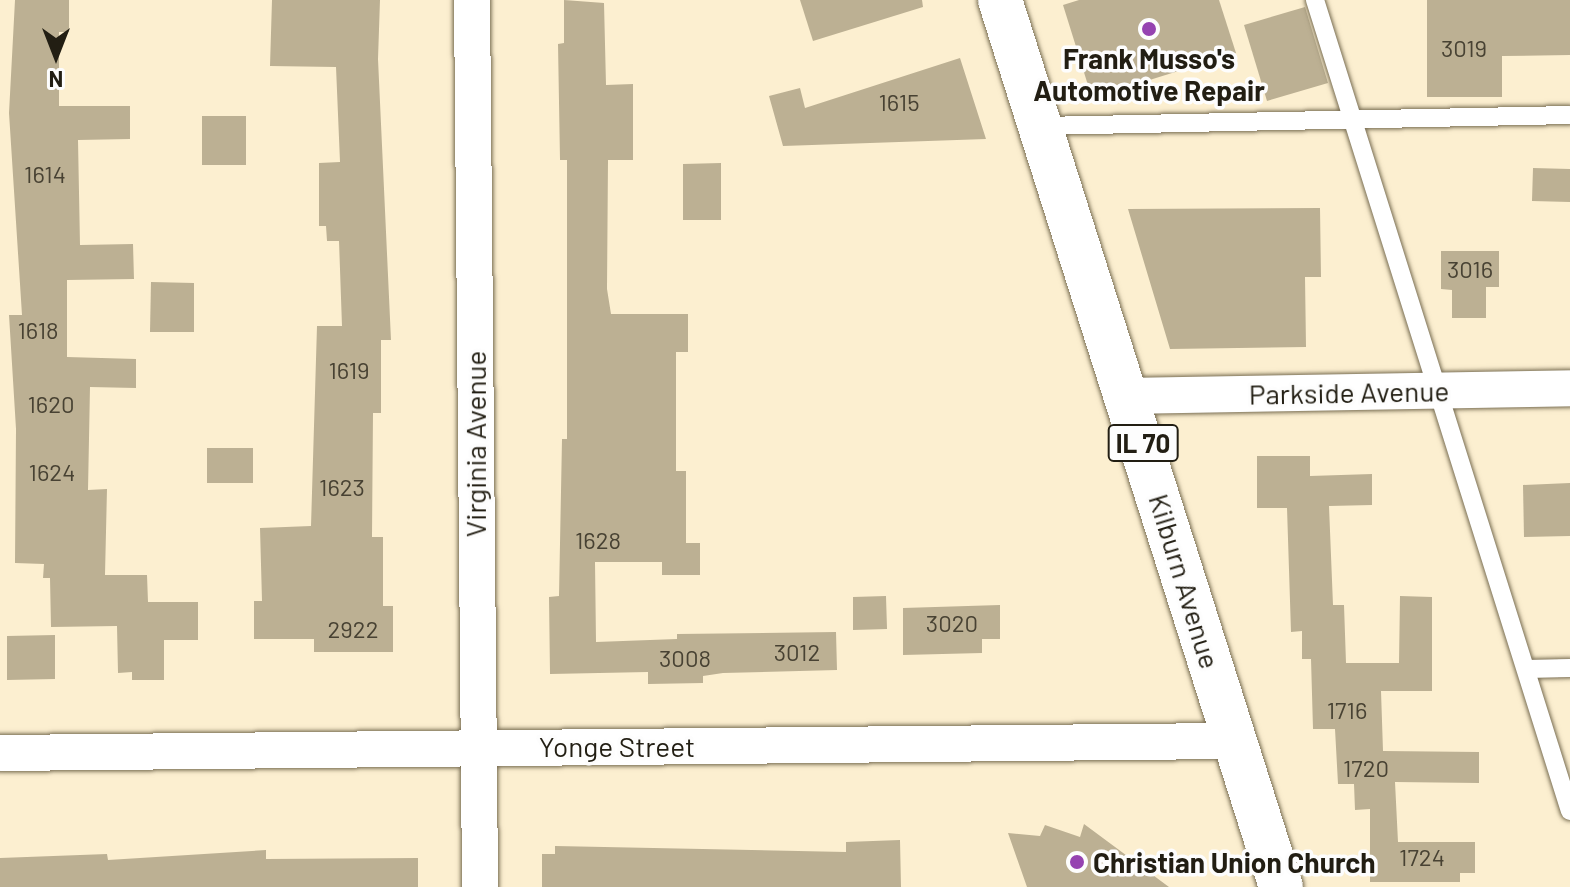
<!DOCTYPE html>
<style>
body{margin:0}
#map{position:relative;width:1570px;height:887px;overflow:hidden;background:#fcefd0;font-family:Barlow,sans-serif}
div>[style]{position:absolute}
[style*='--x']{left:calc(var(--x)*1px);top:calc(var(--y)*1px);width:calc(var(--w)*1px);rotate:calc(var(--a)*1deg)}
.building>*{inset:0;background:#bcb093}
.roads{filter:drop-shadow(0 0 2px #796e53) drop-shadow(0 0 2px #796e53)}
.lane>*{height:18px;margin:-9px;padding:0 9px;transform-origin:9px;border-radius:9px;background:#fff}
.street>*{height:36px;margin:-18px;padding:0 18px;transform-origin:18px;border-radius:18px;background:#fff}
.primary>*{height:44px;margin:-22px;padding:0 22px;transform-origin:22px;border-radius:22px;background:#fff}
.dots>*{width:22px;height:22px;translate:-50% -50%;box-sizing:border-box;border:4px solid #fdfdfd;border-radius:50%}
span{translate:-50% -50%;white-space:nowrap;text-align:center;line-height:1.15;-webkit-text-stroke:7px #fdfdfd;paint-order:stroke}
.number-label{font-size:24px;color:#484233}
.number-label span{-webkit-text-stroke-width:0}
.shield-label span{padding:2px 6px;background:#fdfdfd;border:2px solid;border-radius:6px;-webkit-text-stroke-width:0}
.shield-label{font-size:26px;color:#221e13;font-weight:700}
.poi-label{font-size:28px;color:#221e13;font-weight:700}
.left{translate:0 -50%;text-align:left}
.street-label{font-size:28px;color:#221e13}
.north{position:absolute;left:16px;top:16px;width:80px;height:80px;-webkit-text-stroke:6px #fdfdfd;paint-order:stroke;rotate:180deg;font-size:22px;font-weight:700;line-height:32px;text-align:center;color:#221e13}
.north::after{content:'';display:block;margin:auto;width:28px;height:36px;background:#221e13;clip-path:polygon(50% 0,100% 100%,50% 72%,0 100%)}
</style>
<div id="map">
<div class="building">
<i style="clip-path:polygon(15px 0,69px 0,69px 32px,59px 32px,59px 106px,130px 106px,130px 139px,78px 140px,80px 245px,133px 244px,134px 279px,67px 280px,67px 357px,136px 359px,136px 388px,90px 387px,88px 490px,107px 489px,105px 575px,147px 575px,148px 602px,198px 602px,198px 640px,164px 640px,164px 680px,132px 680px,132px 672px,118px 673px,117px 626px,51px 627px,50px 578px,43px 578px,44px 564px,15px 563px,16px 429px,9px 315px,22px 315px,9px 113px)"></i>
<i style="clip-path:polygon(272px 0,380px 0,378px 59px,391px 340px,381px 340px,381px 413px,373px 413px,372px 537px,383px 537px,383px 606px,393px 606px,393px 652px,314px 652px,314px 639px,254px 639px,254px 601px,262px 601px,260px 528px,311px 526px,317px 326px,342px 326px,339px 241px,327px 241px,326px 226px,319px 226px,319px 163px,340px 162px,336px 67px,270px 66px)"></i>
<i style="clip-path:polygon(564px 0,604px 3px,606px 85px,633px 84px,633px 160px,608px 160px,607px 289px,611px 314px,688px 314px,688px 352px,676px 352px,676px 471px,686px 471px,686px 543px,700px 543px,700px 575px,662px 575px,662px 562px,595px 562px,596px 642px,677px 639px,677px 634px,836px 632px,837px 670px,723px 673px,703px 676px,703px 683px,648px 684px,648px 672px,550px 674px,549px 597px,559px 596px,562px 439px,567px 439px,567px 160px,560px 160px,558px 44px,564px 43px)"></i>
<i style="clip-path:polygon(800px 0,922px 0,923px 7px,813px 41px)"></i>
<i style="clip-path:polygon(1079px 0,1219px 0,1236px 53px,1092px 98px,1063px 5px)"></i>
<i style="clip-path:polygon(1427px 0,1570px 0,1570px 55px,1502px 56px,1502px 97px,1427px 97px)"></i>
<i style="clip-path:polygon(1305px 7px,1328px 83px,1267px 101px,1244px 25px)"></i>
<i style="clip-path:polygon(960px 58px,986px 139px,783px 146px,769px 96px,800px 88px,805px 108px)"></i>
<i style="clip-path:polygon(202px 116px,246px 116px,246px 165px,202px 165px)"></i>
<i style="clip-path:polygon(721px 163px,721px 220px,683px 220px,683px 164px)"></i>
<i style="clip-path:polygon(1533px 168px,1570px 169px,1570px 202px,1532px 201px)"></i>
<i style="clip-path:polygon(1320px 208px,1321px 277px,1305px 277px,1306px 347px,1170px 349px,1128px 209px)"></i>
<i style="clip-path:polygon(1441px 251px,1499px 251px,1499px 287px,1486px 287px,1486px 318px,1452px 318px,1452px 290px,1441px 289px)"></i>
<i style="clip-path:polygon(151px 282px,194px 283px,194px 332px,150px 332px)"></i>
<i style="clip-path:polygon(207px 448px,253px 448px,253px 483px,207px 483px)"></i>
<i style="clip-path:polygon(1257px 456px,1310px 456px,1310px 476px,1372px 474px,1372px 505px,1329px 506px,1333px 605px,1344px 605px,1346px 663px,1399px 663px,1400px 596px,1432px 597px,1432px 691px,1381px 691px,1383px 751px,1479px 752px,1479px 783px,1395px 782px,1398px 842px,1475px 842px,1475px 873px,1460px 873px,1460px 882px,1370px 882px,1370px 809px,1355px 810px,1354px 784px,1338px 784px,1335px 729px,1313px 729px,1311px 659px,1302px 659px,1302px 631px,1291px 632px,1287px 508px,1257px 508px)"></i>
<i style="clip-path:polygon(1570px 483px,1570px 536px,1524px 537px,1523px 485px)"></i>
<i style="clip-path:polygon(886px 596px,887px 629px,853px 630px,853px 597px)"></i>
<i style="clip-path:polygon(1000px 605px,1000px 639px,982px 639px,982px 653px,903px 655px,903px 608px)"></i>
<i style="clip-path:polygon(55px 635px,55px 679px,7px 680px,7px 636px)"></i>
<i style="clip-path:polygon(1084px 824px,1169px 887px,1027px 887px,1008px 833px,1040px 836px,1045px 825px,1080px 837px)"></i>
<i style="clip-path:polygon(900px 840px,901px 887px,542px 887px,542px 854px,555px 854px,555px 846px,846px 852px,846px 842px)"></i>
<i style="clip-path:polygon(266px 850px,266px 859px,418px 858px,418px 887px,0 887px,0 858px,107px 854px,108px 860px)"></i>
</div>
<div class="roads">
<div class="lane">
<i style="--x:1315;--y:0;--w:850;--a:72.55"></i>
<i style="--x:1041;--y:126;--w:529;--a:-1.19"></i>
<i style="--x:1526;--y:669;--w:44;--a:-1.3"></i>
</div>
<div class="street">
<i style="--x:472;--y:0;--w:887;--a:89.48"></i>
<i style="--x:1128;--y:396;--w:442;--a:-1"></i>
<i style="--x:0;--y:753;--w:1235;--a:-0.56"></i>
</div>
<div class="primary">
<i style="--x:1000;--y:0;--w:930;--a:72.42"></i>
</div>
</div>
<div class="dots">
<i style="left:1149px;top:29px;background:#9643b1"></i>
<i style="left:1077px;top:862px;background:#9643b1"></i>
</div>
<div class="number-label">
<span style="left:1464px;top:48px">3019</span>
<span style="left:899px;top:102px">1615</span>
<span style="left:45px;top:174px">1614</span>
<span style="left:1470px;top:269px">3016</span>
<span style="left:38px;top:330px">1618</span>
<span style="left:349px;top:370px">1619</span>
<span style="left:51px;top:404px">1620</span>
<span style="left:52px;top:472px">1624</span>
<span style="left:342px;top:487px">1623</span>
<span style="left:598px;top:540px">1628</span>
<span style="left:952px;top:623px">3020</span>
<span style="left:353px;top:629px">2922</span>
<span style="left:797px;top:652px">3012</span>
<span style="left:685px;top:658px">3008</span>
<span style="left:1347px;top:710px">1716</span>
<span style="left:1366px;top:768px">1720</span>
<span style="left:1422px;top:857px">1724</span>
</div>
<div class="shield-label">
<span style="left:1143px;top:443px">IL 70</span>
</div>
<div class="poi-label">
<span style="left:1149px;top:74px">Frank Musso's<br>Automotive Repair</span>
<span class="left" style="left:1093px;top:862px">Christian Union Church</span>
</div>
<div class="street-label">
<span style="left:1349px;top:392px;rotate:-1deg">Parkside Avenue</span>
<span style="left:475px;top:444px;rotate:-90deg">Virginia Avenue</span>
<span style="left:1185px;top:581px;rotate:73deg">Kilburn Avenue</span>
<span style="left:617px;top:746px">Yonge Street</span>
</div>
<div class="north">N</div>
</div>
